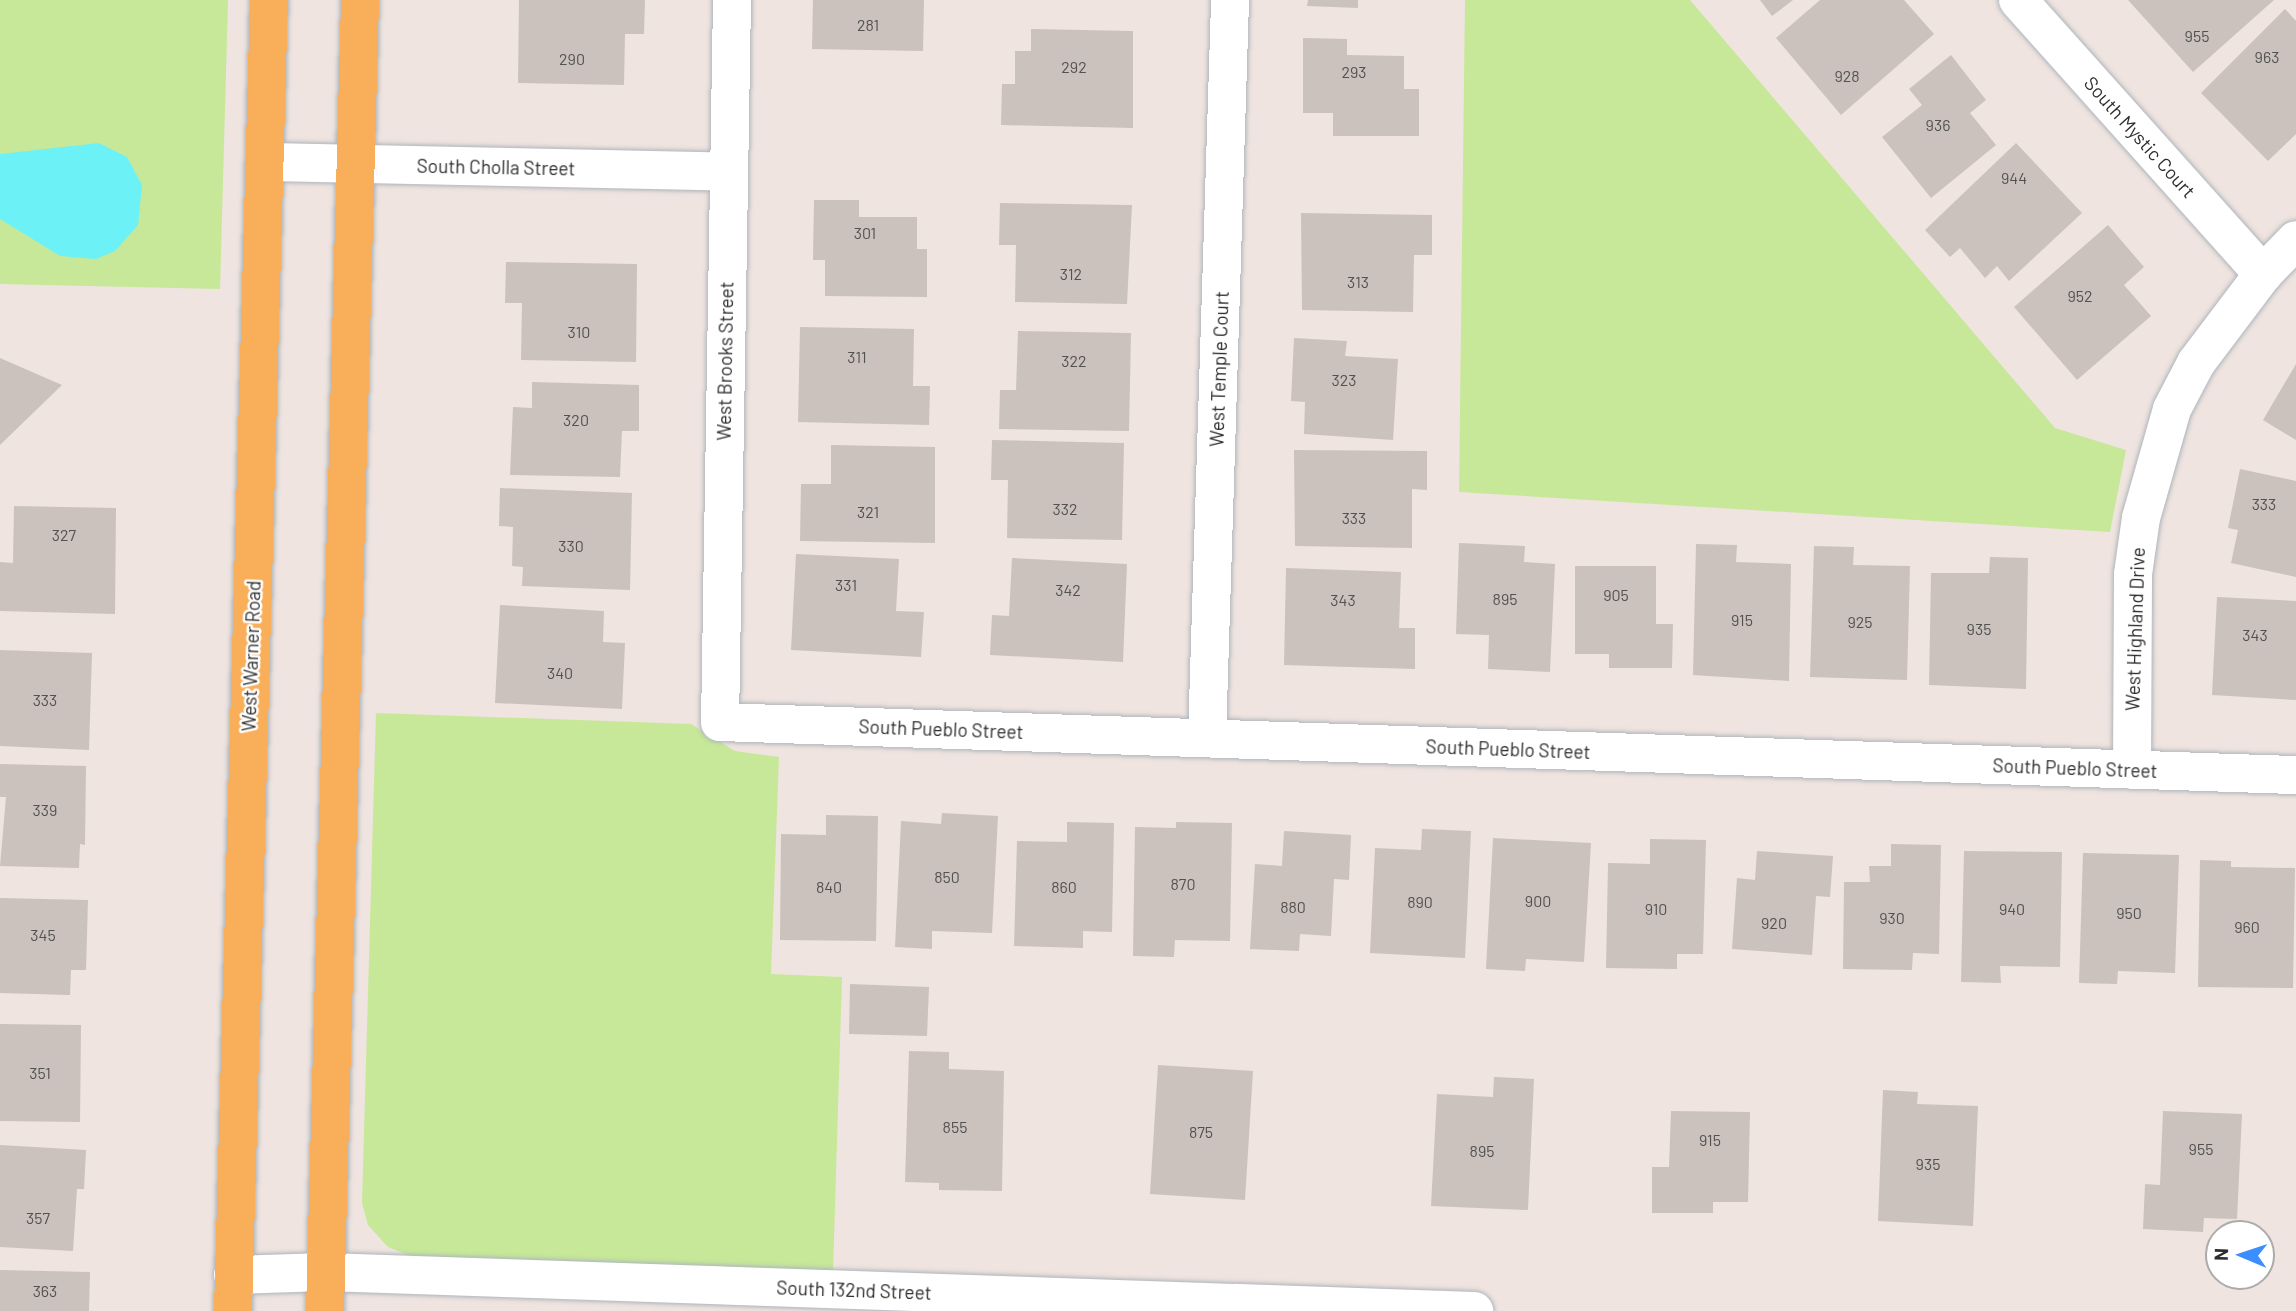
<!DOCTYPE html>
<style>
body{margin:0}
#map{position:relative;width:2296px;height:1311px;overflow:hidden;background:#efe4df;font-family:Barlow,sans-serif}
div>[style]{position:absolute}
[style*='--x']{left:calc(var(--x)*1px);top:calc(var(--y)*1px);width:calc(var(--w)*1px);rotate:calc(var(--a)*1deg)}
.green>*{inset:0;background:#c6e898}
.water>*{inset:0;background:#6cf2f6}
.building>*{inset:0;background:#cbc2bd}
.roads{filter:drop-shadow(0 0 2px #aeb5bd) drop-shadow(0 0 2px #aeb5bd)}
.minor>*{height:38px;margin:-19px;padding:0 19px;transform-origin:19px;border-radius:19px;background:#fff}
.major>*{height:38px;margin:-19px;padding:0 19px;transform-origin:19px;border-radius:19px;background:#f9ae59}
span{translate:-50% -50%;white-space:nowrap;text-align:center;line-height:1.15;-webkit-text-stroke:5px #fff;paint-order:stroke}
.number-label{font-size:16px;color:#545251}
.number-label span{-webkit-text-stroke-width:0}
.street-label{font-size:19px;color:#2d2d2d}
.north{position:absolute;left:2205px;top:1220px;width:70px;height:70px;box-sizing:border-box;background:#fff;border:2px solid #ababab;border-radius:50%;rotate:272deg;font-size:19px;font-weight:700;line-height:28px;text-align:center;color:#2d2d2d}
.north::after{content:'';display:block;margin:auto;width:24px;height:32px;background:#3b8eff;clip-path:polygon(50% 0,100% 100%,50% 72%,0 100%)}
</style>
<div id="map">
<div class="green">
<i style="clip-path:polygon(0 0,228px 0,220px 289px,0 284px)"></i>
<i style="clip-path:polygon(1465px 0,1690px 0,2055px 428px,2126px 450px,2110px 532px,1459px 492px)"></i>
<i style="clip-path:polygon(376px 713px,691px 724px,735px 751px,779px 757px,771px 974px,842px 977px,833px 1271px,413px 1257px,388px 1247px,368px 1225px,362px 1203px)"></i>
</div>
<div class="water">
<i style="clip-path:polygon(99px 143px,127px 157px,142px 185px,138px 225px,115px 251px,96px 259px,60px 256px,0 219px,0 154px)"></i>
</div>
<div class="building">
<i style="clip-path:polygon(519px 0,645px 0,644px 34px,625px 34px,624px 85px,518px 83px)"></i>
<i style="clip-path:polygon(813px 0,924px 0,923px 51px,812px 49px)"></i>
<i style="clip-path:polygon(1308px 0,1358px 0,1358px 8px,1307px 6px)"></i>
<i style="clip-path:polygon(1760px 0,1793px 0,1772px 16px)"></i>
<i style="clip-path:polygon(1820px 0,1904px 0,1934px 34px,1841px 115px,1776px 38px)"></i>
<i style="clip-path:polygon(2128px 0,2274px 0,2193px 72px)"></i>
<i style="clip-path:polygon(2285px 9px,2296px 21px,2296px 134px,2268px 161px,2201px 93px)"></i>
<i style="clip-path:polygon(1031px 29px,1133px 31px,1133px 128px,1001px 125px,1002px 84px,1015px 84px,1015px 51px,1031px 51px)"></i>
<i style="clip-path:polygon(1303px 38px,1347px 39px,1347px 55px,1404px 56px,1404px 89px,1419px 89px,1419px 136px,1333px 136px,1333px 113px,1303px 113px)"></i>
<i style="clip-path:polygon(1951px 55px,1986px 100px,1970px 113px,1996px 145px,1931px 198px,1882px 137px,1922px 105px,1909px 89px)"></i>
<i style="clip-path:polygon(2016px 143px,2082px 213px,2009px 281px,1997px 266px,1985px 278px,1960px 248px,1950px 257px,1925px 230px)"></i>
<i style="clip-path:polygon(814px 200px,859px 200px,859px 217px,917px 217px,917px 249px,927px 249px,927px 297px,825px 296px,825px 260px,813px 260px)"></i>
<i style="clip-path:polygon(1000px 203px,1132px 205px,1127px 304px,1015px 302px,1016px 245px,999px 245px)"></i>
<i style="clip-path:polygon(1301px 213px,1432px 215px,1432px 255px,1414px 255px,1413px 312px,1302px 310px)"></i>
<i style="clip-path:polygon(2108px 225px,2144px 267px,2124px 285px,2151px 316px,2077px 380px,2014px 307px)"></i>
<i style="clip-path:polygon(506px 262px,637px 264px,636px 362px,521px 360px,522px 303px,505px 303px)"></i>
<i style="clip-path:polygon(800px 327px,914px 329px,913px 386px,930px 386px,929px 425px,798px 422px)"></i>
<i style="clip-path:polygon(1018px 331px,1131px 333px,1129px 431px,999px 429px,1000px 390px,1016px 390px)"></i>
<i style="clip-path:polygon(1294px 338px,1347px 341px,1345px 356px,1398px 359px,1393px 440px,1304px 434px,1305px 402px,1291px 401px)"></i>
<i style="clip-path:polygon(0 358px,62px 385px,0 445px)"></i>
<i style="clip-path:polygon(2296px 364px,2296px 440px,2263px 420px)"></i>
<i style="clip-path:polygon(532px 382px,639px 385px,639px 431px,622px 431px,620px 477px,510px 475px,513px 407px,532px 408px)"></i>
<i style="clip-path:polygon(992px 440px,1124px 443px,1122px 540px,1007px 538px,1008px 480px,991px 480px)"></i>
<i style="clip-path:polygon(831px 445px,935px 447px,935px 543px,800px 541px,801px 484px,831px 484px)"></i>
<i style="clip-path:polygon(1294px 450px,1427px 451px,1427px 490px,1412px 489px,1412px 548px,1295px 546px)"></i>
<i style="clip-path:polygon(2240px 469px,2296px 481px,2296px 577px,2231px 563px,2238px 530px,2228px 528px)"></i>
<i style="clip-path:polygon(500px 488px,632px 493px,630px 590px,522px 586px,523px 567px,512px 566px,513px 527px,499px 526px)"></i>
<i style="clip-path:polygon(14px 506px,116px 508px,115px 614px,0 611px,0 562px,13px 563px)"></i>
<i style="clip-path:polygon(1459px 543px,1525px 546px,1524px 562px,1555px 564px,1550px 672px,1488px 669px,1489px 635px,1456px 634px)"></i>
<i style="clip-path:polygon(1696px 544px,1737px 545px,1736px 562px,1791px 564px,1789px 681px,1693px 675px)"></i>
<i style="clip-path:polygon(1814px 546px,1854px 547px,1853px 565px,1910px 566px,1907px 680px,1810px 677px)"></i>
<i style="clip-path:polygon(796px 554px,899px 559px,896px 611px,924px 612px,921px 657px,791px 650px)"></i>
<i style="clip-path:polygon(1990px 557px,2028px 558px,2026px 689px,1929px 685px,1931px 573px,1989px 573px)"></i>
<i style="clip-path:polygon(1012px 558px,1127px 564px,1123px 662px,990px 655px,992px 615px,1009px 616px)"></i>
<i style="clip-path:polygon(1575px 566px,1656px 566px,1656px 624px,1673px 624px,1672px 668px,1609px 668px,1609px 654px,1575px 654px)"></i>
<i style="clip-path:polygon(1286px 568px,1401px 572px,1399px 628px,1415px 628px,1415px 669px,1284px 665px)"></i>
<i style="clip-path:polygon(2217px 597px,2296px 601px,2296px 700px,2212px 695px)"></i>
<i style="clip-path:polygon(500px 605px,604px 611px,603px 642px,625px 643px,622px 709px,495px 703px)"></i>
<i style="clip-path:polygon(0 650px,92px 653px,89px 750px,0 746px)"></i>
<i style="clip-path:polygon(0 764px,86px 766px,85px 845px,80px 844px,79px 868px,0 866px,6px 797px,0 797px)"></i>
<i style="clip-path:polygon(942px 813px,998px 816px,992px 933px,932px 931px,932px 949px,895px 947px,901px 821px,941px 824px)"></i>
<i style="clip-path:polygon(826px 815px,878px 816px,876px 941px,780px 940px,781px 834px,826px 835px)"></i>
<i style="clip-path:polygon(1067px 822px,1114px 823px,1112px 932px,1083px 931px,1083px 948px,1014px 946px,1017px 841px,1067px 842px)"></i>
<i style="clip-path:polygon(1176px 822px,1232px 823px,1230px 941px,1175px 940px,1174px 957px,1133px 956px,1135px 827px,1176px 828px)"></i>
<i style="clip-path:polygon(1422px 829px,1471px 831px,1465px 958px,1370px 953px,1375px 848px,1421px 850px)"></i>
<i style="clip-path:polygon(1284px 831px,1351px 835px,1349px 880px,1334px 879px,1331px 936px,1300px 934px,1299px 951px,1250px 949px,1255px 864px,1282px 866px)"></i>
<i style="clip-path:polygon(1493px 838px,1591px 843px,1584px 962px,1526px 959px,1525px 971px,1486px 969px)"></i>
<i style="clip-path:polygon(1650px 839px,1706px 840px,1703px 954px,1677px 954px,1677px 969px,1606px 968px,1608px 863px,1650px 864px)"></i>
<i style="clip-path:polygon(1891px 844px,1941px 845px,1939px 954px,1913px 953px,1912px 970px,1843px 969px,1844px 882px,1870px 882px,1869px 866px,1891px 866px)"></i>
<i style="clip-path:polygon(1757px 851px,1833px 856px,1830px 897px,1816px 896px,1812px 955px,1732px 949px,1737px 878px,1755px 880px)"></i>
<i style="clip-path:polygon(1964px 851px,2062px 852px,2060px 967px,2000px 966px,2001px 983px,1961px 982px)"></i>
<i style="clip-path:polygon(2083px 853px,2179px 855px,2175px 973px,2118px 971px,2117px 984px,2079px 983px)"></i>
<i style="clip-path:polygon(2200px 860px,2231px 861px,2231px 867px,2295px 868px,2293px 988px,2198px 987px)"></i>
<i style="clip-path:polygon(0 898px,88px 900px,86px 970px,71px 970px,70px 995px,0 993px)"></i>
<i style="clip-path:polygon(850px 984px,929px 987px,927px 1036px,849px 1034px)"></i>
<i style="clip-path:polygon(0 1024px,81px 1025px,80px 1122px,0 1121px)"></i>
<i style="clip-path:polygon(909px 1051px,949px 1052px,949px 1069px,1004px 1071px,1002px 1191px,939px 1190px,939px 1183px,905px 1182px)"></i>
<i style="clip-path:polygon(1158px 1065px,1253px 1071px,1245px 1200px,1150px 1194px)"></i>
<i style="clip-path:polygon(1494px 1077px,1534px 1079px,1528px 1210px,1431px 1206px,1437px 1094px,1493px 1097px)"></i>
<i style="clip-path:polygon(1883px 1090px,1918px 1092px,1917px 1104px,1978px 1106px,1973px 1226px,1878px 1221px)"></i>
<i style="clip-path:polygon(1671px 1111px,1750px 1112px,1748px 1202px,1713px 1202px,1713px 1213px,1652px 1213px,1652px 1167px,1669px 1167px)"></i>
<i style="clip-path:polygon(2163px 1111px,2242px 1114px,2237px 1219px,2204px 1218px,2203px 1232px,2143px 1229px,2145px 1184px,2160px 1185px)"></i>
<i style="clip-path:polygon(0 1145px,86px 1150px,84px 1189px,77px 1189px,73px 1251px,0 1247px)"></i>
<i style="clip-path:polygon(0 1270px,90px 1272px,89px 1311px,0 1311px)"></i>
</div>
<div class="roads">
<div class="minor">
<i style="--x:732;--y:0;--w:722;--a:90.95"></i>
<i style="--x:720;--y:722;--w:1577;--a:1.93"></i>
<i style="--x:2018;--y:0;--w:368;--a:48.2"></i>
<i style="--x:265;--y:162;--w:463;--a:1.2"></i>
<i style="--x:1207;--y:738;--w:738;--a:-88.21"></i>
<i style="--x:2132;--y:770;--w:196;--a:-89.7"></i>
<i style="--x:2133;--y:574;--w:57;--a:-81.9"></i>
<i style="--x:2141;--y:518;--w:113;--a:-74.1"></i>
<i style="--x:2172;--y:409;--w:52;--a:-62.4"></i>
<i style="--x:2196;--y:363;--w:111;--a:-53"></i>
<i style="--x:2263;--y:274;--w:47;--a:-45.9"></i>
<i style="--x:233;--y:1275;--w:93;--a:-1.8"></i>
<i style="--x:326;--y:1272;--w:1149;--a:1.95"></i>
</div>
<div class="major">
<i style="--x:233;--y:1311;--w:1311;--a:-88.43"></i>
<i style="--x:325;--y:1311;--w:1311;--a:-88.47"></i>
</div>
</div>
<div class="number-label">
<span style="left:868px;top:25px">281</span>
<span style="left:2197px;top:36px">955</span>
<span style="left:2267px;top:57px">963</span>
<span style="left:572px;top:59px">290</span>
<span style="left:1074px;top:67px">292</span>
<span style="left:1354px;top:72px">293</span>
<span style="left:1847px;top:76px">928</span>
<span style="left:1938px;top:125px">936</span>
<span style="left:2014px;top:178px">944</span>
<span style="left:865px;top:233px">301</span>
<span style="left:1071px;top:274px">312</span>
<span style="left:1358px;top:282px">313</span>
<span style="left:2080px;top:296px">952</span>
<span style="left:579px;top:332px">310</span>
<span style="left:857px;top:357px">311</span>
<span style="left:1074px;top:361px">322</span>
<span style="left:1344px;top:380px">323</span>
<span style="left:576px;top:420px">320</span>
<span style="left:2264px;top:504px">333</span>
<span style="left:1065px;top:509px">332</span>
<span style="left:868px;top:512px">321</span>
<span style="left:1354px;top:518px">333</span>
<span style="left:64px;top:535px">327</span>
<span style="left:571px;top:546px">330</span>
<span style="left:846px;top:585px">331</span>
<span style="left:1068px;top:590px">342</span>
<span style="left:1616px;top:595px">905</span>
<span style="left:1505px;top:599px">895</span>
<span style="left:1343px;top:600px">343</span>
<span style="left:1742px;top:620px">915</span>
<span style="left:1860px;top:622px">925</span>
<span style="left:1979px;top:629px">935</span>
<span style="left:2255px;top:635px">343</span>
<span style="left:560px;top:673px">340</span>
<span style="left:45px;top:700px">333</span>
<span style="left:45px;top:810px">339</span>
<span style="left:947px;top:877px">850</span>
<span style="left:1183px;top:884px">870</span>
<span style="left:829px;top:887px">840</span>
<span style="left:1064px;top:887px">860</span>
<span style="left:1538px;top:901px">900</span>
<span style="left:1420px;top:902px">890</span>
<span style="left:1293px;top:907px">880</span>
<span style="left:1656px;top:909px">910</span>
<span style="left:2012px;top:909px">940</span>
<span style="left:2129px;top:913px">950</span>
<span style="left:1892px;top:918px">930</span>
<span style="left:1774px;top:923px">920</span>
<span style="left:2247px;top:927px">960</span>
<span style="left:43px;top:935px">345</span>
<span style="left:40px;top:1073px">351</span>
<span style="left:955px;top:1127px">855</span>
<span style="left:1201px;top:1132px">875</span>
<span style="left:1710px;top:1140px">915</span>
<span style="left:2201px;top:1149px">955</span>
<span style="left:1482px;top:1151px">895</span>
<span style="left:1928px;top:1164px">935</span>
<span style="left:38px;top:1218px">357</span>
<span style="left:45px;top:1291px">363</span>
</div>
<div class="street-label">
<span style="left:2140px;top:137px;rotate:48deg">South Mystic Court</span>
<span style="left:496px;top:167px;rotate:1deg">South Cholla Street</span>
<span style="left:725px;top:361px;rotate:-89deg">West Brooks Street</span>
<span style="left:1219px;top:369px;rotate:-88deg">West Temple Court</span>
<span style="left:2135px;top:629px;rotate:-88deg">West Highland Drive</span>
<span style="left:251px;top:656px;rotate:-88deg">West Warner Road</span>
<span style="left:941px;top:729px;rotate:2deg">South Pueblo Street</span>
<span style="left:1508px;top:749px;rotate:2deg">South Pueblo Street</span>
<span style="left:2075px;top:768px;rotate:2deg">South Pueblo Street</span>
<span style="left:854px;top:1290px;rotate:2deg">South 132nd Street</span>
</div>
<div class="north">N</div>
</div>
